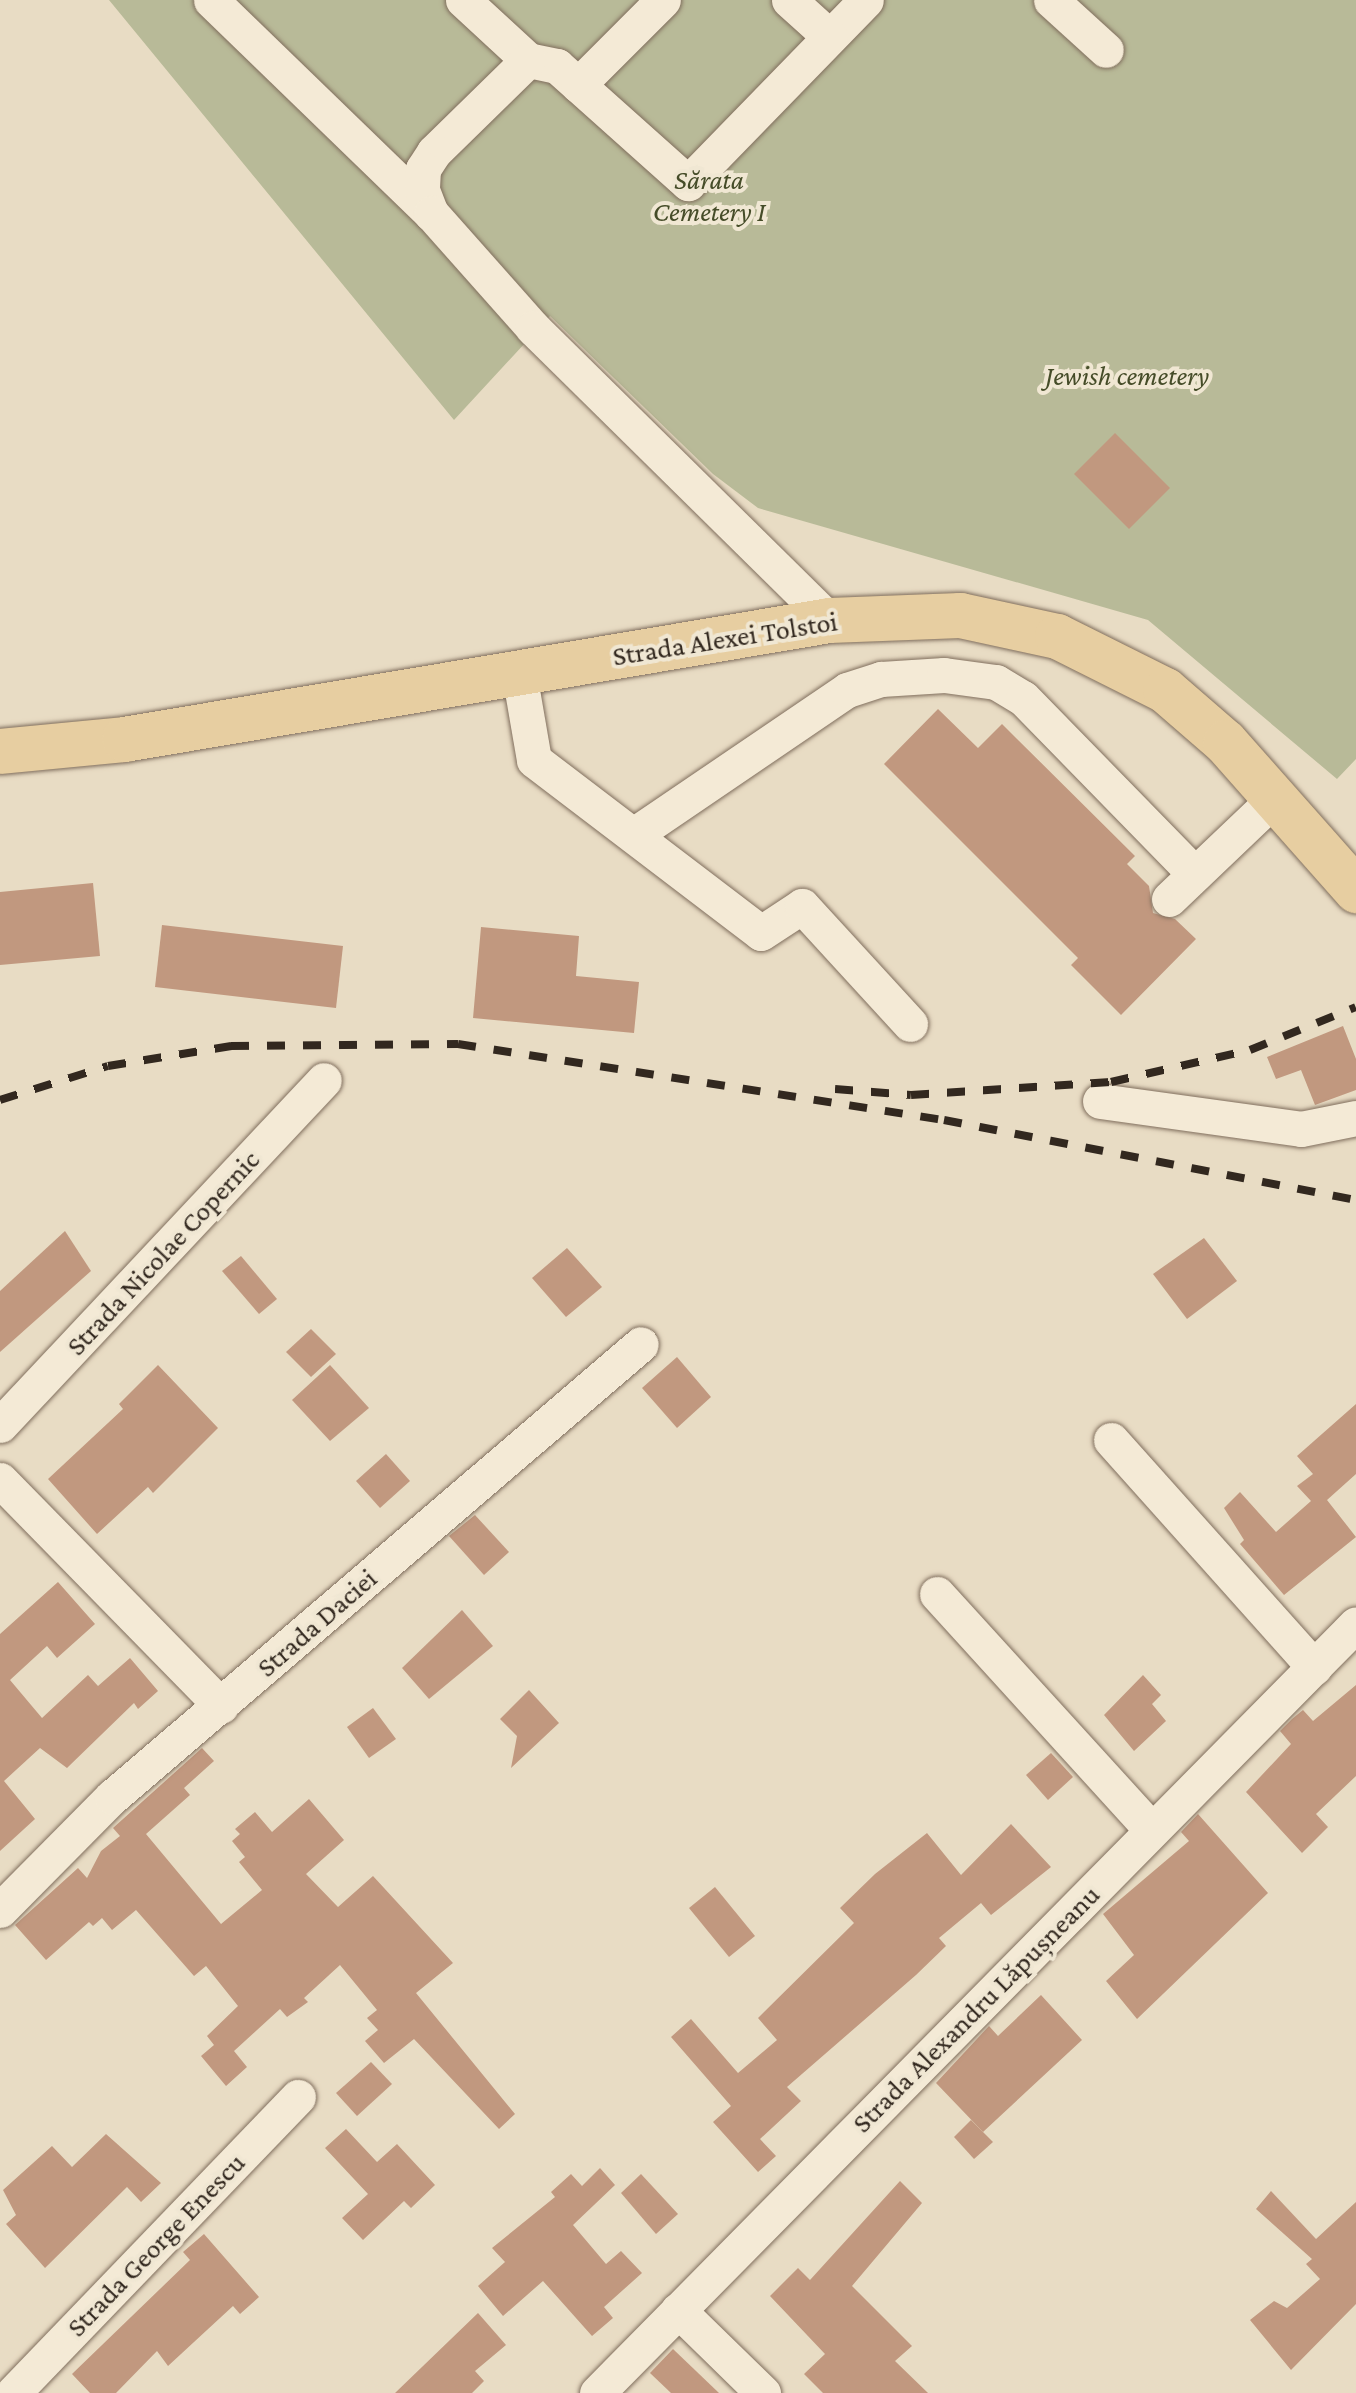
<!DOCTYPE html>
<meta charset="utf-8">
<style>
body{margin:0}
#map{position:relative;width:1356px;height:2393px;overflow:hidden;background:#e8dcc4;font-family:"Crimson Pro",serif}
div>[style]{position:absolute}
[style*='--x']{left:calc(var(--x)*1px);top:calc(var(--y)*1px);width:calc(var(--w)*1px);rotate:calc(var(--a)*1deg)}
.cemetery>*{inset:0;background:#b8ba98}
.building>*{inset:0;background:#c1987f}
.roads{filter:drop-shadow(0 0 2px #806e5d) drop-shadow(0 0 2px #806e5d)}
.minor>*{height:35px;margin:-17.5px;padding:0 17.5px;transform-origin:17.5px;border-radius:17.5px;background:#f4ead6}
.major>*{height:45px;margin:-22.5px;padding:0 22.5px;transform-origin:22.5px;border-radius:22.5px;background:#e7cea1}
.rail>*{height:8px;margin-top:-4px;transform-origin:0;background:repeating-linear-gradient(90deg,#32281f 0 18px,transparent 0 36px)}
span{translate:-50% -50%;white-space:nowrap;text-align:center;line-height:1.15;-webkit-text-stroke:8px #f0e7d3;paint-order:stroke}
.park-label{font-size:28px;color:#454c28;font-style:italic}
.street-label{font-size:28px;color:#32281f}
</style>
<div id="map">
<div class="cemetery">
<i style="clip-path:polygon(109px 0,1356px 0,1356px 759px,1337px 779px,1148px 620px,758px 508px,713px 474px,550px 316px,454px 420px)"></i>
</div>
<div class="building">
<i style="clip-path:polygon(1115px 433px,1170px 488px,1129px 529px,1074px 474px)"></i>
<i style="clip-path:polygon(938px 709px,978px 748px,1002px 724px,1135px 856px,1127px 864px,1149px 886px,1153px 913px,1175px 919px,1196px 939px,1121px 1015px,1071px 965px,1078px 958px,884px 764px)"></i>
<i style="clip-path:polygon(93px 883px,100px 956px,0 965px,0 892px)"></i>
<i style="clip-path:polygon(162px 925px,343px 946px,336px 1008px,155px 987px)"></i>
<i style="clip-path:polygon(481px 927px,579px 936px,576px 976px,639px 982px,634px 1033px,473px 1018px)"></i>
<i style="clip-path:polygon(1343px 1026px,1356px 1059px,1356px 1090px,1315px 1105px,1301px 1070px,1276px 1079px,1267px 1057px)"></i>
<i style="clip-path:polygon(65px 1231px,91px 1271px,0 1352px,0 1291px)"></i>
<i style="clip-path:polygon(1204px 1238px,1237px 1281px,1187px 1319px,1153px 1274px)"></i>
<i style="clip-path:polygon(567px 1248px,602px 1287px,566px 1317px,532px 1278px)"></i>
<i style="clip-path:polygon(241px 1256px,277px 1299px,259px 1314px,222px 1271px)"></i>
<i style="clip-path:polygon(311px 1329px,336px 1354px,311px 1377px,286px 1352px)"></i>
<i style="clip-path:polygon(677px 1357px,711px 1397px,677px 1428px,642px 1388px)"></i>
<i style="clip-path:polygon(158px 1365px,218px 1428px,153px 1493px,148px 1487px,97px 1534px,48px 1479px,123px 1409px,119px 1404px)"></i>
<i style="clip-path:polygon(330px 1365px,369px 1408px,330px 1441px,292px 1400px)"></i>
<i style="clip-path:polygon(1356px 1404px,1356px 1474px,1327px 1500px,1356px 1537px,1284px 1595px,1240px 1544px,1244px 1540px,1224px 1508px,1240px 1492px,1276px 1532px,1311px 1501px,1297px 1486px,1313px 1474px,1297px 1456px)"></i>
<i style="clip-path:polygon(386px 1454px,410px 1481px,380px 1508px,356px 1481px)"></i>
<i style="clip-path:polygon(475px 1515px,509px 1552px,484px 1575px,449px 1536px)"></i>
<i style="clip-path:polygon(58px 1582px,95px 1624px,57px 1658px,47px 1646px,10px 1680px,42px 1718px,88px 1675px,98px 1686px,130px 1658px,158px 1691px,138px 1709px,134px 1703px,67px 1768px,40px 1748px,4px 1781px,35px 1819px,0 1851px,0 1634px)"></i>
<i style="clip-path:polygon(462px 1610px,493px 1646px,429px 1699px,402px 1668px)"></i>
<i style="clip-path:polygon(1143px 1675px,1161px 1695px,1152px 1704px,1166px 1721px,1134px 1751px,1104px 1715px)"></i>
<i style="clip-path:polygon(1356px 1685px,1356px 1776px,1316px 1814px,1328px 1827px,1302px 1853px,1246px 1792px,1291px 1744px,1280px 1731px,1292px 1719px,1303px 1710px,1313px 1721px)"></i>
<i style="clip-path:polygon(529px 1690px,559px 1723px,511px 1768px,517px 1736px,500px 1719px)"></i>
<i style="clip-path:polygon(373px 1708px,396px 1739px,369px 1758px,347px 1727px)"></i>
<i style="clip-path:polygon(202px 1748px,214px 1761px,184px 1788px,190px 1795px,146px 1834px,221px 1924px,262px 1890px,239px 1862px,245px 1857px,232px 1841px,240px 1834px,235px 1829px,255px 1812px,272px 1832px,309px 1799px,344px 1840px,306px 1874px,338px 1907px,373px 1876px,453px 1963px,416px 1993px,515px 2114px,499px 2129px,414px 2039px,384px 2063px,365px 2041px,378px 2030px,367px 2018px,377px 2010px,340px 1965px,304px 1998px,308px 2002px,287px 2017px,280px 2009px,234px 2051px,247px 2067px,226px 2086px,201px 2056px,214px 2045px,207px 2036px,238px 2006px,206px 1966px,194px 1976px,136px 1910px,112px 1930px,102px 1918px,93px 1926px,89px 1922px,46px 1960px,15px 1925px,78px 1868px,87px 1878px,101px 1851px,120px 1836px,113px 1828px)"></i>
<i style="clip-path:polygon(1051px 1753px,1073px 1777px,1048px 1800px,1026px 1775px)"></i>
<i style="clip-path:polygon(1198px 1814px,1268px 1893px,1137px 2019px,1106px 1981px,1134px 1955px,1103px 1914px,1189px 1841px,1181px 1832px)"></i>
<i style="clip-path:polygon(1011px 1824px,1051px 1867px,991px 1915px,981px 1903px,939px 1938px,946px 1946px,916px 1975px,787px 2087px,801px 2101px,760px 2139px,776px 2156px,758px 2172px,713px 2122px,731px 2106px,671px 2037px,691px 2019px,738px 2073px,777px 2040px,758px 2018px,854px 1923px,840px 1908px,875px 1874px,927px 1833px,961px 1875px)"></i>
<i style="clip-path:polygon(715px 1887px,755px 1936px,729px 1957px,689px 1908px)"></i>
<i style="clip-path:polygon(1041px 1995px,1082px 2040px,983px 2132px,936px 2083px,989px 2026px,998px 2036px)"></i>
<i style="clip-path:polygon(371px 2062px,392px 2084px,357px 2116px,336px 2093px)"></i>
<i style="clip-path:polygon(971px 2120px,993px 2142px,974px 2159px,954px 2137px)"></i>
<i style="clip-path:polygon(346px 2129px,377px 2162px,397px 2144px,435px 2185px,411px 2208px,404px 2201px,363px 2240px,342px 2218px,368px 2194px,325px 2148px)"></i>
<i style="clip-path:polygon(106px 2134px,161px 2183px,141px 2202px,127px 2187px,45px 2268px,6px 2224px,16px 2215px,3px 2190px,52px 2146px,72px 2167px)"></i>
<i style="clip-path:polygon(600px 2168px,615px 2185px,573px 2225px,606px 2264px,621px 2251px,642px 2273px,604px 2307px,613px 2318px,592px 2336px,543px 2281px,503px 2316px,478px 2286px,505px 2262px,492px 2248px,555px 2197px,551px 2192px,571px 2174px,582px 2186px)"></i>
<i style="clip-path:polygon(641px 2174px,678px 2214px,656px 2234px,621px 2193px)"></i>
<i style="clip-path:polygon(900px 2181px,922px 2203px,852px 2286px,912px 2346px,895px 2361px,928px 2393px,823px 2393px,804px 2374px,825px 2354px,770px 2296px,798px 2268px,810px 2280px)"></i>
<i style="clip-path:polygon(1271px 2191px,1316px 2239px,1356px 2202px,1356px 2304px,1291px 2370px,1250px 2320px,1274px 2301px,1287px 2308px,1320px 2279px,1306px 2264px,1312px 2259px,1256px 2209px)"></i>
<i style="clip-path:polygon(204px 2234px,259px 2297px,240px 2314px,233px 2306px,168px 2366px,157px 2351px,116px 2393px,90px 2393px,72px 2374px,190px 2260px,183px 2252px)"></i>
<i style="clip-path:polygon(478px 2313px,506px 2345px,475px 2371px,484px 2381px,472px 2393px,395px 2393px)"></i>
<i style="clip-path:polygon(673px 2349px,719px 2393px,671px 2393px,650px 2373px)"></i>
</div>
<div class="roads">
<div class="minor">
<i style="--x:211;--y:0;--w:305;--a:44.1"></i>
<i style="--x:463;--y:0;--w:88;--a:42.7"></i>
<i style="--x:528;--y:60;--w:30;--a:12"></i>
<i style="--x:557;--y:66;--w:176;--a:41.8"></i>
<i style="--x:688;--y:183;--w:255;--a:-45.8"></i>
<i style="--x:789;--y:0;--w:55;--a:42.1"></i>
<i style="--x:1051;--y:0;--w:74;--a:42.3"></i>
<i style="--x:528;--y:60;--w:132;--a:135.6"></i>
<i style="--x:434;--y:152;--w:20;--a:123"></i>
<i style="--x:423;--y:169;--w:21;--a:93"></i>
<i style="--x:422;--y:190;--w:25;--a:69"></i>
<i style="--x:431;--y:213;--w:154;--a:48.4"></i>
<i style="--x:533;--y:328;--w:416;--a:44.6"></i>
<i style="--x:578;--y:85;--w:120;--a:-45"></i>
<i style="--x:519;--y:673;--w:88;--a:80.2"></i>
<i style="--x:534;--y:760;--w:285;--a:37.3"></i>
<i style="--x:761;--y:933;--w:49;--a:-33.4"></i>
<i style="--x:802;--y:906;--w:160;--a:47.5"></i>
<i style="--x:635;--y:834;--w:256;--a:-34.2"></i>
<i style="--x:847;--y:690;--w:36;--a:-18"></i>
<i style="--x:881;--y:679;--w:63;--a:-3.6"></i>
<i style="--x:944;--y:675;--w:52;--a:7.7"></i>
<i style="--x:996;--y:682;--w:31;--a:31"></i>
<i style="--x:1023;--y:698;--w:246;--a:45.7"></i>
<i style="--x:1169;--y:899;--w:148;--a:-43.6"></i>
<i style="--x:1100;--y:1101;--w:203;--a:7.9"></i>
<i style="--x:1301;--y:1129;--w:56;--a:-11.3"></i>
<i style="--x:0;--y:1425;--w:473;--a:-46.8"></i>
<i style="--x:1111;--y:1440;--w:305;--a:48.2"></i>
<i style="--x:0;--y:1480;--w:316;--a:45.6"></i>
<i style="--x:937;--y:1594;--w:319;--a:47.7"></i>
<i style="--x:0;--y:1910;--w:159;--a:-45.3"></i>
<i style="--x:112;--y:1797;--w:696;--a:-40.57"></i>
<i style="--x:678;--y:2310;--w:119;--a:44.3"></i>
<i style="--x:13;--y:2393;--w:411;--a:-46.1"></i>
<i style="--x:597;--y:2393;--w:1080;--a:-45.37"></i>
</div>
<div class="major">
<i style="--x:0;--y:751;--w:125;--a:-5.5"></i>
<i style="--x:124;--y:739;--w:715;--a:-9.58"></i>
<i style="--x:829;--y:620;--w:131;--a:-2.2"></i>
<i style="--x:960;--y:615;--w:99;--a:12.2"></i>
<i style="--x:1057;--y:636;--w:121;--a:26.6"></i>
<i style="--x:1165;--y:690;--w:79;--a:40.9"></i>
<i style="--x:1225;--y:742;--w:198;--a:48.5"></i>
</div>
</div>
<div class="rail">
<i style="--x:835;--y:1089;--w:76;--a:4.5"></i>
<i style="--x:911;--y:1095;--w:200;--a:-3.7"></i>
<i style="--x:1111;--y:1082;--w:143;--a:-13"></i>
<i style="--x:1250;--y:1050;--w:114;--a:-22.1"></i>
<i style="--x:0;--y:1100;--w:113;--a:-17.5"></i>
<i style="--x:108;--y:1066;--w:125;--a:-9.2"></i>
<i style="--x:231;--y:1046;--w:227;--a:-0.5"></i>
<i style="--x:458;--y:1044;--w:492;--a:8.9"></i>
<i style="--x:944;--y:1120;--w:420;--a:11"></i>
</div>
<div class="park-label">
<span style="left:709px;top:196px">Sărata<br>Cemetery I</span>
<span style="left:1127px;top:376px">Jewish cemetery</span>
</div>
<div class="street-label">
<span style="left:725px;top:639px;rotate:-9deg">Strada Alexei Tolstoi</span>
<span style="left:163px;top:1253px;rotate:-47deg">Strada Nicolae Copernic</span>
<span style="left:317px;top:1623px;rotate:-41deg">Strada Daciei</span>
<span style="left:976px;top:2009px;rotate:-45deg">Strada Alexandru Lăpușneanu</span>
<span style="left:156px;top:2245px;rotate:-46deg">Strada George Enescu</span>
</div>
</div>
